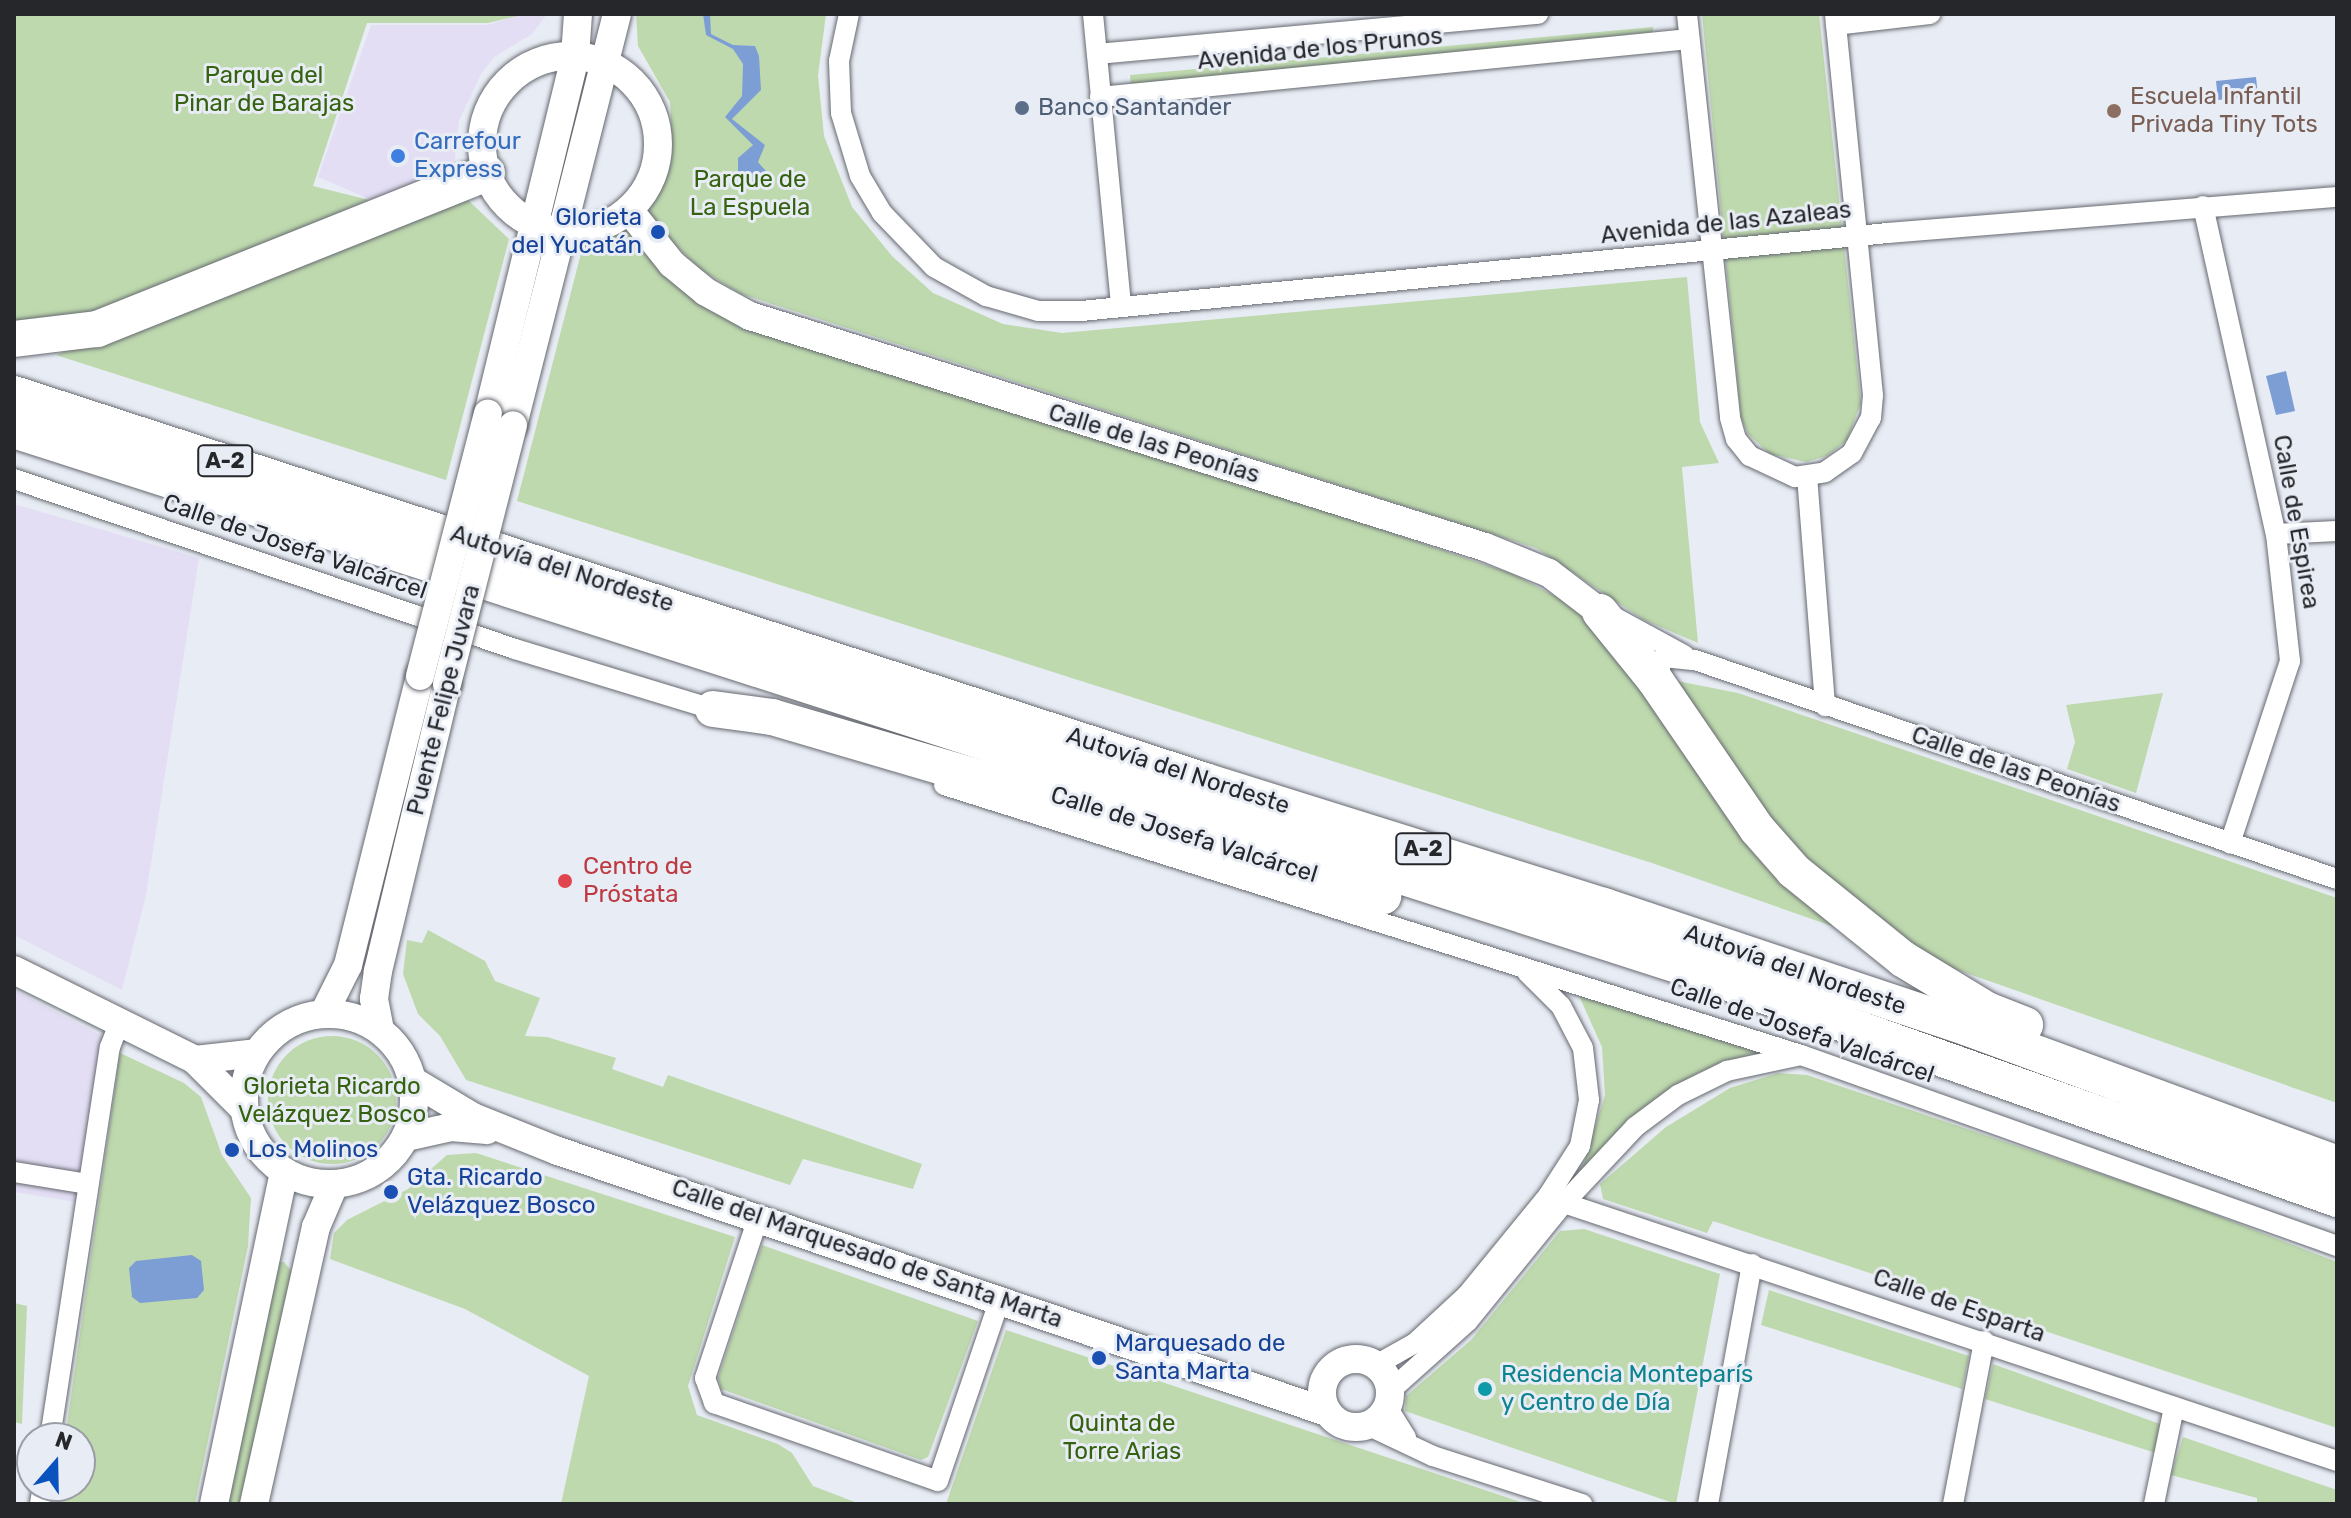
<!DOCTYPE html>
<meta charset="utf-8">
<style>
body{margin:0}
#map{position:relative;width:2351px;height:1518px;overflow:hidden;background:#e8ecf4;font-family:Rubik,sans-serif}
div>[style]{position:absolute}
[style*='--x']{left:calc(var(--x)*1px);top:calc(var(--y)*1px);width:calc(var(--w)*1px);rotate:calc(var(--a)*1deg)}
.commercial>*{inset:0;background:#e3def4}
.green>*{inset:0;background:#bed9ae}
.round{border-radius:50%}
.water>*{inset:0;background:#7c9ed5}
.roads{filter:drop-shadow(0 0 2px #666970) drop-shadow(0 0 2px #666970)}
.street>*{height:20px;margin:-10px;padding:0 10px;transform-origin:10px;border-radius:10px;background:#fff}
.secondary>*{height:28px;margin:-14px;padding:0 14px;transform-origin:14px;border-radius:14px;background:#fff}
.secondary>.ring{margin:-14px;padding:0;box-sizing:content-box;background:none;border:28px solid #fff;border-radius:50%}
.highway>*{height:36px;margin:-18px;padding:0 18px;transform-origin:18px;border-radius:18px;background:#fff}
.bridges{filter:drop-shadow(0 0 2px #666970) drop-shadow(0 0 2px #666970)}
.secondary-bridge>*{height:28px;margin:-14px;padding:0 14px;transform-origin:14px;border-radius:14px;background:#fff}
.dots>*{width:22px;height:22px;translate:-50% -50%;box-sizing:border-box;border:4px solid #e8ecf4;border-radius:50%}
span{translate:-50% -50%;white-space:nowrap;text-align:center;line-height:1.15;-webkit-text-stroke:6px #e8ecf4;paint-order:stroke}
.shield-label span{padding:2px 6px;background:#e8ecf4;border:2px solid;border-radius:6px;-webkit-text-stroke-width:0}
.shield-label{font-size:22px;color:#26272b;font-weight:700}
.street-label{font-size:24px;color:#26272b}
.park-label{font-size:24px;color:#35620f}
.education-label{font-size:24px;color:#785e54}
.left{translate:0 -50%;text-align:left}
.service-label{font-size:24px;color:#4e5e75}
.shop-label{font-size:24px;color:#366cbe}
.transit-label{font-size:24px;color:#164399}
.right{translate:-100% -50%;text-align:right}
.health-label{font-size:24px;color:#be3a42}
.culture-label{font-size:24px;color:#0d838f}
.frame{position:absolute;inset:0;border:16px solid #26272b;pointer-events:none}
.north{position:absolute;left:16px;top:1422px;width:80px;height:80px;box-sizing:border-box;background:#e8ecf4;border:2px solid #9a9da4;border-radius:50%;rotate:20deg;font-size:22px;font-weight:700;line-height:32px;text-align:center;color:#26272b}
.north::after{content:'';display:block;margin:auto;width:28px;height:36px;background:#0a52bd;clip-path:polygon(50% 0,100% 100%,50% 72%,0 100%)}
</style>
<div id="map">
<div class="commercial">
<i style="clip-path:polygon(523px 14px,547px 14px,532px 34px,494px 57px,481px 74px,459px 121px,454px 167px,372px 200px,318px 177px,371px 25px,487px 25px)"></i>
<i style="clip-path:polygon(14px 504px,199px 558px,146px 895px,122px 990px,14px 935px)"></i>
<i style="clip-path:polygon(14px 990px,102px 1036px,76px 1202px,14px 1192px)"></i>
</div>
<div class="green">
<i style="clip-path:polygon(14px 14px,526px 14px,488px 23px,367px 23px,313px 186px,369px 200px,163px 287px,62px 323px,14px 326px)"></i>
<i style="clip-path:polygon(636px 14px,826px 14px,818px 76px,824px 136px,852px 207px,892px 256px,933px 293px,1003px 324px,1062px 333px,1687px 277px,1700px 422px,1719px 463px,1682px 467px,1698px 643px,1644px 620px,1536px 548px,741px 294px,701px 270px,645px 215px,660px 183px,671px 124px,670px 102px,638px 46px)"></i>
<i style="clip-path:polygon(1702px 14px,1819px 14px,1861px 403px,1847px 440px,1827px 456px,1806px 462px,1770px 454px,1748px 434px,1741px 418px)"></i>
<i style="clip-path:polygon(1653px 27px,1653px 32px,1131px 85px,1130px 75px)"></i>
<i style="clip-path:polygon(468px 200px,509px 239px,446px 480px,56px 355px)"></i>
<i style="clip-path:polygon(623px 225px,706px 302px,1513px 574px,1576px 607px,1667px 679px,1738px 693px,2337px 898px,2337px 1103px,1652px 863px,517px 501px,587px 230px)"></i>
<i style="clip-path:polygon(2163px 693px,2136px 793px,2067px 769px,2075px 742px,2066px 705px)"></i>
<i style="clip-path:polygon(428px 930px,485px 961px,495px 981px,540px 998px,525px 1036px,547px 1037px,616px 1058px,612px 1069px,663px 1087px,668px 1075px,922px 1164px,913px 1189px,803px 1159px,790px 1185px,466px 1080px,440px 1036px,418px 1014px,403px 974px,407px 940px,422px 943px)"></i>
<i style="clip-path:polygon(1576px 989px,1757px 1052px,1698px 1073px,1662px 1096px,1581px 1173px,1605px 1095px,1602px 1047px)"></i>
<i class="round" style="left:268px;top:1036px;width:128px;height:128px"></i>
<i style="clip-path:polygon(120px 1053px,184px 1083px,201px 1097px,222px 1155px,251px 1198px,248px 1246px,195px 1504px,56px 1504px,58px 1486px,80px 1486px,80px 1438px,65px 1438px)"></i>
<i style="clip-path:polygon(1778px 1073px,1807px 1075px,2175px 1199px,2337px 1262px,2337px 1428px,1713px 1221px,1707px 1233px,1603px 1199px,1600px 1184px,1666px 1127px,1730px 1088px)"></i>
<i style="clip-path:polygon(476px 1153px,735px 1237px,688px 1386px,697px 1415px,778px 1444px,792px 1453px,813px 1486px,860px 1504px,561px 1504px,589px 1376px,465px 1309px,330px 1259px,334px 1233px,347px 1220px,408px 1189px,447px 1155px)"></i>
<i style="clip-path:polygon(1584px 1229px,1720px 1274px,1676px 1504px,1405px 1411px,1406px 1396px,1471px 1340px,1560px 1231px)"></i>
<i style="clip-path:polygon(762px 1245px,978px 1321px,928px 1457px,921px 1460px,721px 1389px,718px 1378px)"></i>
<i style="clip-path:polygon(276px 1262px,284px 1262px,293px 1273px,243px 1504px,222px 1504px)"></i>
<i style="clip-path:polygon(1769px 1290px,1969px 1356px,1962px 1389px,1761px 1325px)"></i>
<i style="clip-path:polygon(14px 1303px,27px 1306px,22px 1424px,14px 1422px)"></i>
<i style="clip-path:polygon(1006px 1330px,1081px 1355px,1527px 1504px,946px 1504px)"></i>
<i style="clip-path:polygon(1993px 1364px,2160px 1424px,2156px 1453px,1985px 1399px)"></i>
<i style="clip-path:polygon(2183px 1437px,2337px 1490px,2337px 1504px,2257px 1504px,2257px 1498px,2171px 1475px)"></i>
</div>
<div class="water">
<i style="clip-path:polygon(703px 14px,710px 14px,711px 34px,733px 45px,755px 46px,759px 56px,761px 90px,732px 119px,765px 145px,758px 162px,771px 177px,760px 187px,752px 188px,738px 176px,738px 158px,753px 145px,725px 117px,742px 96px,743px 64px,733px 49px,706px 35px)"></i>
<i style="clip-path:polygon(2256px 77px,2258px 96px,2218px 100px,2216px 81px)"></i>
<i style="clip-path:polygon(2286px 371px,2295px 411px,2276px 415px,2266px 376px)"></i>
<i style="clip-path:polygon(192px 1255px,201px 1261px,204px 1290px,197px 1298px,140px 1303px,132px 1297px,129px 1268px,136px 1261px)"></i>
</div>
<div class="roads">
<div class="street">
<i style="--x:849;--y:14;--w:48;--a:102"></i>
<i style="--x:839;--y:61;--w:52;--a:87.8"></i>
<i style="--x:841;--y:113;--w:66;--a:73.2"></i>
<i style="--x:860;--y:176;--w:43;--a:59.3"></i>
<i style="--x:882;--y:213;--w:75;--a:46.1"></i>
<i style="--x:934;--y:267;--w:60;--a:29.1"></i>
<i style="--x:986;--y:296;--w:54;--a:16.1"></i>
<i style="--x:1038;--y:311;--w:43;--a:0"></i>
<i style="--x:1081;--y:311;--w:811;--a:-5.52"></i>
<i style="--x:1888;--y:233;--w:450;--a:-4.6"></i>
<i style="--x:1093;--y:14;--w:294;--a:84.5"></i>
<i style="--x:1687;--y:14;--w:406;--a:83.9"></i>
<i style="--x:1730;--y:418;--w:22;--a:74"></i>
<i style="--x:1736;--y:439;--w:22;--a:51"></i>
<i style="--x:1750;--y:456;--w:50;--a:25"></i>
<i style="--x:1795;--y:477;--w:30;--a:-9"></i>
<i style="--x:1825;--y:472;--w:33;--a:-35"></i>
<i style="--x:1852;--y:453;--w:40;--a:-62"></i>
<i style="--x:1871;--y:418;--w:23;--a:-85"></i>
<i style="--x:1873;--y:395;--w:383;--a:-95.7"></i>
<i style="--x:1836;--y:25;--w:95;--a:-6.7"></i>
<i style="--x:1097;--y:54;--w:443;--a:-5.2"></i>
<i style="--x:1100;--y:97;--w:592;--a:-5.62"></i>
<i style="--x:2203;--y:206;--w:336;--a:77.5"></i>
<i style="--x:2276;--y:534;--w:128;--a:83.7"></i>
<i style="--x:2290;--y:661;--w:192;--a:108.2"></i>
<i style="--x:1807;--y:476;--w:231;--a:85.5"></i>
<i style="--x:14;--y:479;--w:529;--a:18.74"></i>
<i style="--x:515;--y:649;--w:213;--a:16.9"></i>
<i style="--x:2276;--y:534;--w:61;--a:-2.8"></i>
<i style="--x:1614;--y:617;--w:80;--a:28.5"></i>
<i style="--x:1655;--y:680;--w:25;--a:-69"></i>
<i style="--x:1664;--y:657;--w:31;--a:6"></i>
<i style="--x:1695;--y:660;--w:678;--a:18.84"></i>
<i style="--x:944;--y:785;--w:899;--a:17.49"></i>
<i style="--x:1801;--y:1055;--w:569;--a:19.61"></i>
<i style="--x:14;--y:1172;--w:75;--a:9.2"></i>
<i style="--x:1564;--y:1203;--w:815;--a:18.46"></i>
<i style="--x:758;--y:1218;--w:169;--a:108.3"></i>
<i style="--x:705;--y:1378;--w:27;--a:70"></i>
<i style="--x:714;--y:1403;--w:237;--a:19.2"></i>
<i style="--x:938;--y:1481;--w:192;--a:-71.2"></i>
<i style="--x:1376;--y:1365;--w:45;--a:-29.4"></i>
<i style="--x:1415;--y:1343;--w:71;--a:-42.7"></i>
<i style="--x:1467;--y:1295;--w:128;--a:-50.7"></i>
<i style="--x:1548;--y:1196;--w:59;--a:-57.4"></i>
<i style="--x:1580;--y:1146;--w:47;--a:-78.9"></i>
<i style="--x:1589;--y:1100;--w:52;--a:-96.6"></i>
<i style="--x:1583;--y:1048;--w:47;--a:-117.6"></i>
<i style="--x:1561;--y:1006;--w:48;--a:-135"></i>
<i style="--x:1391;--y:1390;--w:103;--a:-41.9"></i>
<i style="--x:1468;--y:1321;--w:152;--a:-50.9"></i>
<i style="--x:1564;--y:1203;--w:104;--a:-46.9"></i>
<i style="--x:1635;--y:1127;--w:54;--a:-36.7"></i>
<i style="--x:1678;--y:1095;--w:55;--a:-26.1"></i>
<i style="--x:1727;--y:1071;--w:72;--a:-12.1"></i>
<i style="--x:1387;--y:1407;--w:36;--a:58"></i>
<i style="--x:1367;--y:1425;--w:73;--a:25.2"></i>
<i style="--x:1433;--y:1456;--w:157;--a:17.9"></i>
<i style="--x:50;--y:1438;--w:396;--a:-81.3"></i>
<i style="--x:110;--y:1047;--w:26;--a:-69"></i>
<i style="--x:40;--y:1504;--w:18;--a:-81"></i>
<i style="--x:1708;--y:1504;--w:244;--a:-79.6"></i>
<i style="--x:1953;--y:1504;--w:166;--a:-79.2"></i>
<i style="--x:2154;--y:1504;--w:99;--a:-78.3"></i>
</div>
<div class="secondary">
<i class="ring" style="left:482px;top:56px;width:148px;height:148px"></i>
<i style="--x:629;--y:210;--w:69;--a:51.5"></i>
<i style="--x:672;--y:264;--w:44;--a:39.5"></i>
<i style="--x:706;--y:292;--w:50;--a:28.6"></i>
<i style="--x:750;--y:316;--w:770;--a:17.45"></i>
<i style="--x:1485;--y:547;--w:69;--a:22.1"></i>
<i style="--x:1549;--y:573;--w:64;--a:37.4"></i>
<i style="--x:488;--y:414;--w:368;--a:-76.3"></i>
<i style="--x:575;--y:56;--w:42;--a:-85.9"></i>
<i style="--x:513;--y:425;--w:424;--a:-75.8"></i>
<i style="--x:14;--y:970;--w:202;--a:26.4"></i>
<i style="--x:195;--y:1060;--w:61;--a:-6.5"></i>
<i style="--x:324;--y:1013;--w:54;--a:-63.4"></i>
<i style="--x:348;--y:965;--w:298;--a:-76"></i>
<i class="ring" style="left:244px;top:1014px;width:142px;height:142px"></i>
<i style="--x:380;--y:1030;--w:32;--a:-101"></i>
<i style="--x:374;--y:999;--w:28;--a:-82"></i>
<i style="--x:378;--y:971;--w:295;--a:-76.5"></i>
<i style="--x:195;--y:1060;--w:68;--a:45"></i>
<i style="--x:413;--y:1081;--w:70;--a:31"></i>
<i style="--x:473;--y:1117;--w:92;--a:21.8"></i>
<i style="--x:558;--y:1151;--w:812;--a:18.75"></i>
<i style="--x:406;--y:1137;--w:46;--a:-12.5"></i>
<i style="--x:451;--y:1127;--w:36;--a:5"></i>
<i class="ring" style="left:1322px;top:1359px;width:40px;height:40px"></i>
<i style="--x:214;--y:1504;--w:339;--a:-78.1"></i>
<i style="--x:254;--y:1504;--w:284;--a:-77.4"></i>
<i style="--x:316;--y:1227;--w:46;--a:-66.8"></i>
</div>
<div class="highway">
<i style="--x:14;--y:339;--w:84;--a:-6.9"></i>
<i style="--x:97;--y:329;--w:420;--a:-21.8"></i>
<i style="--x:14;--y:394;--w:1252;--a:18"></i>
<i style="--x:1205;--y:781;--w:418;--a:17.4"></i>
<i style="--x:1604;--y:906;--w:384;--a:18.5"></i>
<i style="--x:1968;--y:1028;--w:393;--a:20.2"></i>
<i style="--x:14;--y:430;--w:1754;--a:17.83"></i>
<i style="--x:1684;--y:967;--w:693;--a:19.56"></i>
<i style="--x:1600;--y:612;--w:87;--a:51"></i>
<i style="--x:1655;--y:680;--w:181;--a:55.6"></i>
<i style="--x:1757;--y:829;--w:56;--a:48.6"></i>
<i style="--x:1794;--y:871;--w:140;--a:38.9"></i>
<i style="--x:1903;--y:959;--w:98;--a:31.3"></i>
<i style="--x:1987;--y:1010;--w:41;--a:21.5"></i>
<i style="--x:713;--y:709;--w:60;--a:7.7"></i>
<i style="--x:772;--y:717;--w:637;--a:16.33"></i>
</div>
</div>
<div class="bridges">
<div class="secondary-bridge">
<i style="--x:420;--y:676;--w:271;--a:-75.5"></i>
<i style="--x:447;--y:684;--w:267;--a:-75.7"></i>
</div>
</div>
<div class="dots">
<i style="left:1022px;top:108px;background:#5c6f8a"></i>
<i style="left:2114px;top:111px;background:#8d6e63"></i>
<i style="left:398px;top:156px;background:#3f7fe0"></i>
<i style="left:658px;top:232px;background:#1a4fb4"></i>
<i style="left:565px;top:881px;background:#e0444e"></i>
<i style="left:232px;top:1150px;background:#1a4fb4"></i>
<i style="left:391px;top:1192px;background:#1a4fb4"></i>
<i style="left:1099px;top:1358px;background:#1a4fb4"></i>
<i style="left:1485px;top:1389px;background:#0f9aa8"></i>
</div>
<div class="shield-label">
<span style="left:225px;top:461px">A-2</span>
<span style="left:1423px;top:849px">A-2</span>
</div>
<div class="street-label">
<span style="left:1320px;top:49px;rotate:-6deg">Avenida de los Prunos</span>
<span style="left:1726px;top:223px;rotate:-6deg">Avenida de las Azaleas</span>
<span style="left:1154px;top:444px;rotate:17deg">Calle de las Peonías</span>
<span style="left:2296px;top:522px;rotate:80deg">Calle de Espirea</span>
<span style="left:295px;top:547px;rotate:19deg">Calle de Josefa Valcárcel</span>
<span style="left:562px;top:569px;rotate:18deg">Autovía del Nordeste</span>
<span style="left:444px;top:700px;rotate:-76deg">Puente Felipe Juvara</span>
<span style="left:2016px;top:770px;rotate:19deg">Calle de las Peonías</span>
<span style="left:1178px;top:771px;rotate:18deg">Autovía del Nordeste</span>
<span style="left:1184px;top:835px;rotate:17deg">Calle de Josefa Valcárcel</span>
<span style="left:1795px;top:970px;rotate:19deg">Autovía del Nordeste</span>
<span style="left:1802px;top:1031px;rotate:19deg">Calle de Josefa Valcárcel</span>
<span style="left:867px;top:1254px;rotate:19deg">Calle del Marquesado de Santa Marta</span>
<span style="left:1959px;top:1306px;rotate:19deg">Calle de Esparta</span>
</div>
<div class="park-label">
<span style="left:264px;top:90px">Parque del<br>Pinar de Barajas</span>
<span style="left:750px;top:194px">Parque de<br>La Espuela</span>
<span style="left:332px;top:1101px">Glorieta Ricardo<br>Velázquez Bosco</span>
<span style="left:1122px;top:1438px">Quinta de<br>Torre Arias</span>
</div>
<div class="education-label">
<span class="left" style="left:2130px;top:111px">Escuela Infantil<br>Privada Tiny Tots</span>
</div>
<div class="service-label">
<span class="left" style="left:1038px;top:108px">Banco Santander</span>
</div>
<div class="shop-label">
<span class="left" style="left:414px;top:156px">Carrefour<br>Express</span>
</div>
<div class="transit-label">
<span class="right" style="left:642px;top:232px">Glorieta<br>del Yucatán</span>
<span class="left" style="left:248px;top:1150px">Los Molinos</span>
<span class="left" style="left:407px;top:1192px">Gta. Ricardo<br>Velázquez Bosco</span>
<span class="left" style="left:1115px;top:1358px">Marquesado de<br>Santa Marta</span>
</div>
<div class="health-label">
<span class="left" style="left:583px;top:881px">Centro de<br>Próstata</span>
</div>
<div class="culture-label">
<span class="left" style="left:1501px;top:1389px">Residencia Monteparís<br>y Centro de Día</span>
</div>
<div class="frame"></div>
<div class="north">N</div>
</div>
